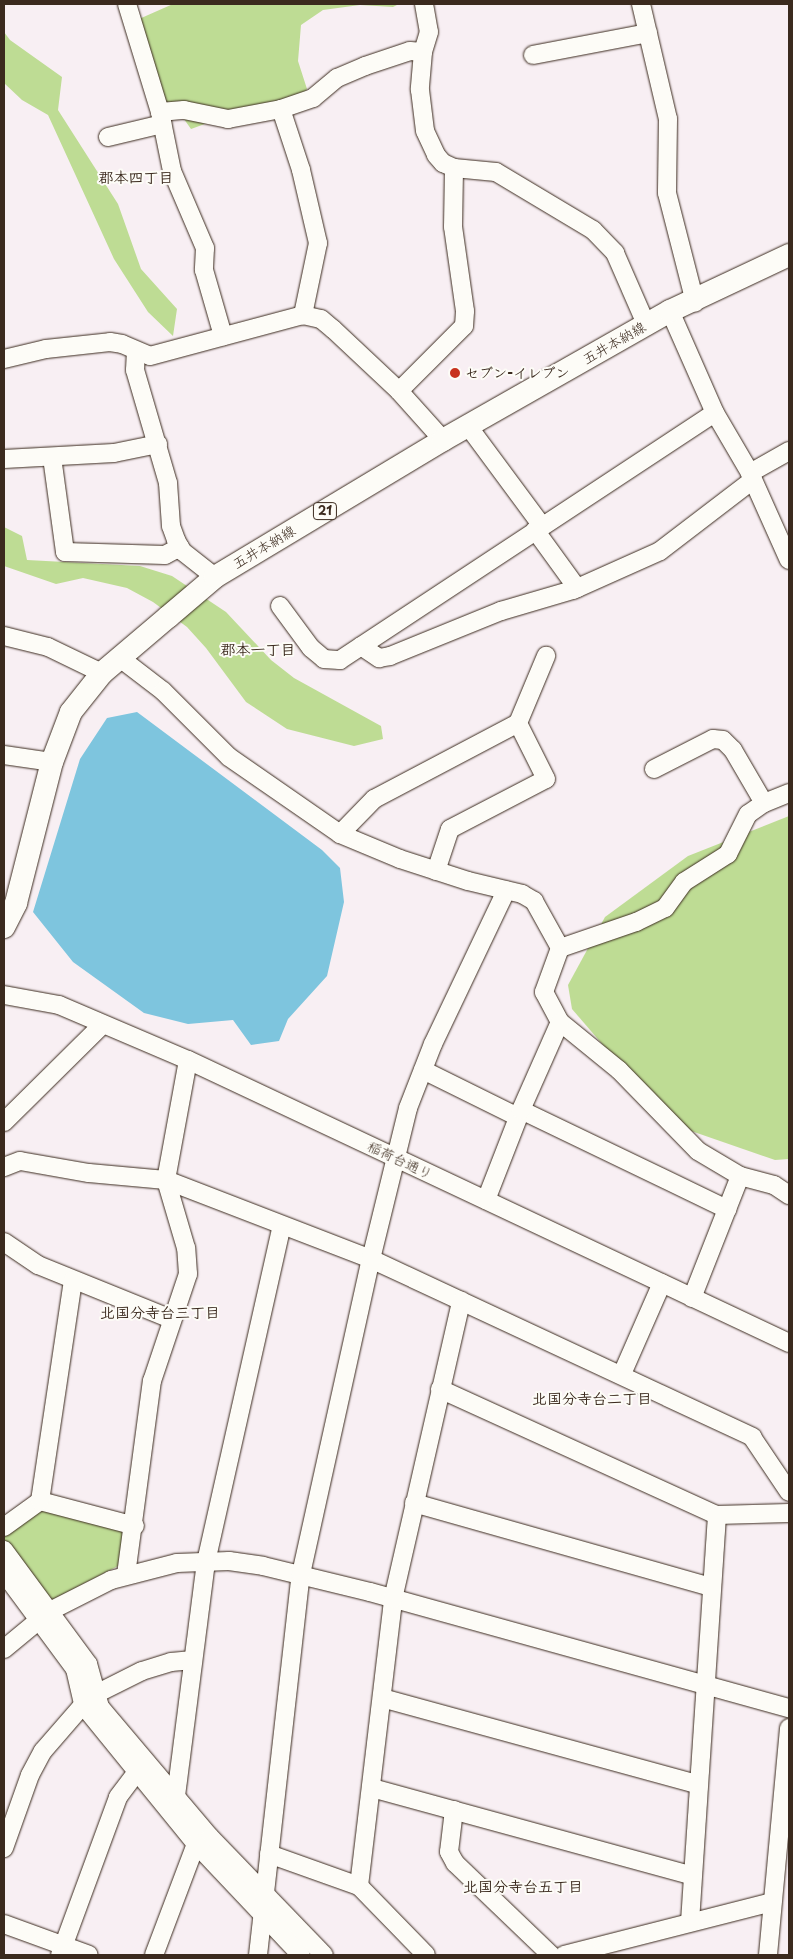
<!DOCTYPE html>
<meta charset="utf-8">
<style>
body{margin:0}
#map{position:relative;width:793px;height:1959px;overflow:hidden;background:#f8eff3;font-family:"Playpen Sans","Klee One",sans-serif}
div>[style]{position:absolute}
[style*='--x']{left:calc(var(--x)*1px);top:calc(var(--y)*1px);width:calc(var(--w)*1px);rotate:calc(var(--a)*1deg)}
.green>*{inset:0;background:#bedc94}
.water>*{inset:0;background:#7ec5de}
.roads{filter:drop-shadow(0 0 1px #3b2a1e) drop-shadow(0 0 1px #3b2a1e)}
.minor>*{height:18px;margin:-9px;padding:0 9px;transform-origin:9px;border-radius:9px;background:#fdfcf7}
.major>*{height:22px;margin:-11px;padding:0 11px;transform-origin:11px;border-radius:11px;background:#fdfcf7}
.dots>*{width:14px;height:14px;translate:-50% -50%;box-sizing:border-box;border:2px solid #fdfcf7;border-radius:50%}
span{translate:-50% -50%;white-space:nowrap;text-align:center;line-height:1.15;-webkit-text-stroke:4px #fdfcf7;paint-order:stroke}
.shield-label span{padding:1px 4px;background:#fdfcf7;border:1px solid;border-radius:4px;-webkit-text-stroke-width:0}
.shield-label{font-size:12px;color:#3b2a1e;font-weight:700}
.street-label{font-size:14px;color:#3b2a1e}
.poi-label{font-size:14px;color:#3b2a1e;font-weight:700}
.left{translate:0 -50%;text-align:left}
.neighbourhood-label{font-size:15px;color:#3b2a1e;font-weight:700}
.frame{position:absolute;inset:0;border:5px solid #3b2a1e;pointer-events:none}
</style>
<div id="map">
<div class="green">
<i style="clip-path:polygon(173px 4px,399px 4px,393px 7px,360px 5px,323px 10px,301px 25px,298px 61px,307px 89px,299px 99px,235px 113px,191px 129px,174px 105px,164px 103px,139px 19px)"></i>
<i style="clip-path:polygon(4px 32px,10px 40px,62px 77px,58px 110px,118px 204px,141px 269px,177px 309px,173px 336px,148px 312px,114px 259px,48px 115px,22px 100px,4px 83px)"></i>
<i style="clip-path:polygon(4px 527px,22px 536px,27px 560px,140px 566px,172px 576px,226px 612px,271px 660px,294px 678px,381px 726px,383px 739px,354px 746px,287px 729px,246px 702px,206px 648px,187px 627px,153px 602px,127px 588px,83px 578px,56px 584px,4px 566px)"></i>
<i style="clip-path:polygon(789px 816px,789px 1159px,775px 1160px,671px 1124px,572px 1009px,568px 985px,605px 917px,688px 856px)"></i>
<i style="clip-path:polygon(42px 1507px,126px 1531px,120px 1565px,52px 1600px,4px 1542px,4px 1534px)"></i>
</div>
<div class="water">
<i style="clip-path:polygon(137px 712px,322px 850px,340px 868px,344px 902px,327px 976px,288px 1019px,279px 1041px,251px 1045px,233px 1020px,188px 1024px,144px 1013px,73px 962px,33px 912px,80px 759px,107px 718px)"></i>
</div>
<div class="roads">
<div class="minor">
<i style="--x:127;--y:4;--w:113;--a:73"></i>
<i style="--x:160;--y:112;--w:60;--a:78.5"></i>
<i style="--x:172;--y:171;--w:84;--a:66.8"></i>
<i style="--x:205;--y:248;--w:22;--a:93"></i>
<i style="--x:204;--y:270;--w:69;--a:73.9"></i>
<i style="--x:424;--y:4;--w:28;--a:80"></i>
<i style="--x:429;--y:32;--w:21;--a:107"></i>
<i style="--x:423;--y:52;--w:38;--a:95"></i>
<i style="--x:420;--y:90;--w:41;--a:83"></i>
<i style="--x:425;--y:131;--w:26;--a:65"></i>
<i style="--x:436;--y:155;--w:11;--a:49"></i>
<i style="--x:443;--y:163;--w:12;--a:24"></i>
<i style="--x:454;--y:168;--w:42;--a:5.4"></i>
<i style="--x:496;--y:172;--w:113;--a:30.9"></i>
<i style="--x:593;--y:230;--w:32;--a:46"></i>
<i style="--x:615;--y:253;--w:77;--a:66.4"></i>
<i style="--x:641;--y:4;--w:118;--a:76.8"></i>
<i style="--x:668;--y:119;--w:74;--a:90.8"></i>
<i style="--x:667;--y:193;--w:113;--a:75.6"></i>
<i style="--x:533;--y:55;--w:117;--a:-10.8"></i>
<i style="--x:281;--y:109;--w:64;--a:71.8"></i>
<i style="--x:301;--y:170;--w:75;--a:76.9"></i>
<i style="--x:318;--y:243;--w:74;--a:101.8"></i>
<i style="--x:160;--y:112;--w:24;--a:-5"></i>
<i style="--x:184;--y:110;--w:45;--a:11.6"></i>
<i style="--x:228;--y:119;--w:54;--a:-10.7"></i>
<i style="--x:281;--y:109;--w:34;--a:-19"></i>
<i style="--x:313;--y:98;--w:31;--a:-40"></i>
<i style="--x:337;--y:78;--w:30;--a:-23"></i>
<i style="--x:365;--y:66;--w:47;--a:-18.4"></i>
<i style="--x:410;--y:51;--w:13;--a:4"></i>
<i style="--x:108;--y:137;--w:56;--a:-13.5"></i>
<i style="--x:670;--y:311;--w:111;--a:66.2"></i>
<i style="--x:715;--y:413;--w:69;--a:59.7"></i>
<i style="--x:750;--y:473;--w:95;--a:65.9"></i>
<i style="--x:136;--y:351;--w:19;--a:93"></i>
<i style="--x:135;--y:370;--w:118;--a:73.7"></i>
<i style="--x:168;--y:483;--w:43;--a:86"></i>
<i style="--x:171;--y:526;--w:15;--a:70"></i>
<i style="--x:176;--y:540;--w:13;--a:61"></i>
<i style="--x:182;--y:551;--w:42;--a:38.2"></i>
<i style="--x:4;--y:359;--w:43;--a:-13.4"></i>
<i style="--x:46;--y:349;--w:64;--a:-6.2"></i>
<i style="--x:110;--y:342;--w:12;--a:9"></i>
<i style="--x:122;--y:344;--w:30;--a:23"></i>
<i style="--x:150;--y:356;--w:158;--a:-15"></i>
<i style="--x:303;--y:315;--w:18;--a:13"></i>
<i style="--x:321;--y:319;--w:16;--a:40"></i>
<i style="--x:333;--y:329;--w:91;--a:43.2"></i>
<i style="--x:399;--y:391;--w:66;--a:48.1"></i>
<i style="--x:399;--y:391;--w:92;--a:-45"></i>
<i style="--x:464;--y:326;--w:15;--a:-86"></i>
<i style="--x:465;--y:311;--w:85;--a:-98.1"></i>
<i style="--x:453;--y:227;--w:59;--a:-89"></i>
<i style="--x:468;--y:426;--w:124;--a:53.5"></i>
<i style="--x:52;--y:457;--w:96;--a:82.2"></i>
<i style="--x:65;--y:552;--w:100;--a:1.7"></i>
<i style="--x:165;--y:555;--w:17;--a:-28"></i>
<i style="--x:4;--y:459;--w:110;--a:-3.1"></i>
<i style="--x:114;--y:453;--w:45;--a:-11.6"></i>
<i style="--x:750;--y:473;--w:45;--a:-29.4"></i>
<i style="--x:535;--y:530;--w:72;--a:54.1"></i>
<i style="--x:280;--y:606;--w:52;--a:53.6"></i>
<i style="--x:311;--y:648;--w:17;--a:40"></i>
<i style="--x:324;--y:659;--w:16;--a:4"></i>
<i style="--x:340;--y:660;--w:449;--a:-33.4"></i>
<i style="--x:4;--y:636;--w:45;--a:14"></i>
<i style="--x:48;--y:647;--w:60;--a:25.7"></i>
<i style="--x:361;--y:646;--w:22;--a:34"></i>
<i style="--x:379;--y:658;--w:11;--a:-10"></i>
<i style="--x:390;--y:656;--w:120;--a:-22.1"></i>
<i style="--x:501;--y:611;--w:75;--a:-16.3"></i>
<i style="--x:573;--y:590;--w:95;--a:-24.1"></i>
<i style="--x:660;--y:551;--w:117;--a:-37.4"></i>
<i style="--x:120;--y:658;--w:54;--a:37.5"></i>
<i style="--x:163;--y:691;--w:93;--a:45"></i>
<i style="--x:229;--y:757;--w:135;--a:34.7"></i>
<i style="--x:340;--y:834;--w:65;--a:22.6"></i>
<i style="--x:400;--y:859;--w:71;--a:17.9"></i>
<i style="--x:468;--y:881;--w:56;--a:13.5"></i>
<i style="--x:522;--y:894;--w:14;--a:30"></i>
<i style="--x:534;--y:901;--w:54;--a:61"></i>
<i style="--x:4;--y:755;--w:49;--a:8.3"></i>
<i style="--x:654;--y:769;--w:66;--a:-27"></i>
<i style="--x:713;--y:739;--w:10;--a:6"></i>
<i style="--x:723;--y:740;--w:14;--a:45"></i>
<i style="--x:733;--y:750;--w:61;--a:59.7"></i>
<i style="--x:789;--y:793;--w:27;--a:158"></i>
<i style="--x:764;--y:803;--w:19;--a:145"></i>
<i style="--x:748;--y:814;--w:45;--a:116.6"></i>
<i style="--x:728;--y:854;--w:52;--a:147.5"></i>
<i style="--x:684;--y:882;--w:32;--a:126"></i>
<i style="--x:665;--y:908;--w:32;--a:154"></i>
<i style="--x:636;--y:922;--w:80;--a:161.1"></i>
<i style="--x:560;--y:948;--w:47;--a:110"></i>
<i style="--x:544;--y:992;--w:34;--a:62"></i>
<i style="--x:560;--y:1022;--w:76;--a:39.1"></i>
<i style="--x:619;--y:1070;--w:113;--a:45.7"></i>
<i style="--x:698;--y:1151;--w:49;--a:30.8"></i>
<i style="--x:740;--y:1176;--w:35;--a:15"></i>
<i style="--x:774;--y:1185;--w:18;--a:34"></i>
<i style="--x:340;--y:834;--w:49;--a:-45.8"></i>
<i style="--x:374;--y:799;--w:163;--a:-27.8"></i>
<i style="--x:518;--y:723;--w:73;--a:-67.3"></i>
<i style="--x:436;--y:871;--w:44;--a:-71.6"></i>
<i style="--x:450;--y:829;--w:108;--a:-27.5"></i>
<i style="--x:546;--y:779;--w:63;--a:-116.6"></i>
<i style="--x:4;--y:995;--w:56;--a:10.3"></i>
<i style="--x:59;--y:1005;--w:140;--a:23.1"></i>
<i style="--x:188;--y:1060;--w:664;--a:25.21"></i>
<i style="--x:423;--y:1070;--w:106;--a:26.3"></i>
<i style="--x:521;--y:1110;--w:229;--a:25.7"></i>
<i style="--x:4;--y:1122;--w:139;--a:-44.7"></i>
<i style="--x:4;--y:1167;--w:17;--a:-21"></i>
<i style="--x:20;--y:1161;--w:70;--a:9.9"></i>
<i style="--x:89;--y:1173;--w:77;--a:5.2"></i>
<i style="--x:166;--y:1180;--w:220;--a:21.1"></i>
<i style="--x:371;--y:1259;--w:421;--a:25"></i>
<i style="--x:752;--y:1437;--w:66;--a:56.1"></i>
<i style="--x:486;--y:1200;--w:97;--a:-68.7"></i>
<i style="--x:521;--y:1110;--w:96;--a:-66.1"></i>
<i style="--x:4;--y:1242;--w:41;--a:34.1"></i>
<i style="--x:38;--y:1265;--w:144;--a:22.1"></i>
<i style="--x:692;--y:1298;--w:131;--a:-68.5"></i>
<i style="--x:622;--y:1374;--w:99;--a:-66.3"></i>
<i style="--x:440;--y:1389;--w:304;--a:24.5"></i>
<i style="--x:717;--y:1515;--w:72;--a:-1.6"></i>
<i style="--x:40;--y:1501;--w:98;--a:14.7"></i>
<i style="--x:414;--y:1503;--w:309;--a:15.8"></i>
<i style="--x:4;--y:1527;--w:44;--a:-35.8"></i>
<i style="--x:40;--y:1501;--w:223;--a:-81.5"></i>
<i style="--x:4;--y:1550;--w:142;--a:53.6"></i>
<i style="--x:88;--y:1664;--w:45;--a:74.4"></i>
<i style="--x:100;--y:1707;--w:170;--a:49.8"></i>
<i style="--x:210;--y:1837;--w:164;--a:46"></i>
<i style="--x:4;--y:1573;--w:119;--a:53.5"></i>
<i style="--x:75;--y:1669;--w:37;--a:77"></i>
<i style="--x:83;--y:1705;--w:179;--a:50.9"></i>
<i style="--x:196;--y:1844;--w:153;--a:46.6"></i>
<i style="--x:126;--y:1575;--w:196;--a:-82.4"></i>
<i style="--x:152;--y:1381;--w:113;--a:-71.4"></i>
<i style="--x:188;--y:1274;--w:26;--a:-94"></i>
<i style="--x:186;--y:1248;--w:71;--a:-106.4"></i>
<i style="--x:166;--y:1180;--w:122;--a:-79.6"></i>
<i style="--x:4;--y:1649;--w:60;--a:-39.6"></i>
<i style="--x:50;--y:1611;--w:68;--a:-26.9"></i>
<i style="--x:111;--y:1580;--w:68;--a:-14.4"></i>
<i style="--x:177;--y:1563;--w:52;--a:-2.2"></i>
<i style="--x:229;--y:1561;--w:34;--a:8"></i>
<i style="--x:263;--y:1566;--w:110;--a:13.7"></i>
<i style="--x:370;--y:1592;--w:435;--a:15.5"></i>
<i style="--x:96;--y:1694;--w:51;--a:-26.6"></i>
<i style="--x:142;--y:1671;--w:30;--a:-17"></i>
<i style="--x:171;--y:1662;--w:22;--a:-5"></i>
<i style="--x:382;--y:1698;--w:327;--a:15.3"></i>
<i style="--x:372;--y:1788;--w:331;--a:15.3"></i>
<i style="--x:176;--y:1796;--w:236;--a:-82.7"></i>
<i style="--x:206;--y:1562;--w:344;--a:-77.3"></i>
<i style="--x:454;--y:1810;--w:42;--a:96.8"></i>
<i style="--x:449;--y:1852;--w:13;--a:61"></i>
<i style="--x:455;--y:1863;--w:133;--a:43.8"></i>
<i style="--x:4;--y:1848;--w:77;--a:-70.4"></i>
<i style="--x:30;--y:1775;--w:27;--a:-62"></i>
<i style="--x:43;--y:1751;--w:61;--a:-49"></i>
<i style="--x:269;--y:1854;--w:96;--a:19.6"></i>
<i style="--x:359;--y:1886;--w:96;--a:45.8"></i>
<i style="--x:359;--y:1886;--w:289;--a:-83.2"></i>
<i style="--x:393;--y:1599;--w:306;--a:-77.1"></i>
<i style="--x:690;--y:1922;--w:408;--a:-86.2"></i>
<i style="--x:4;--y:1924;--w:90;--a:20"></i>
<i style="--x:60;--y:1955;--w:168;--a:-69.8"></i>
<i style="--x:118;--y:1797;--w:40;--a:-53"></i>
<i style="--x:154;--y:1955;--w:119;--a:-69.3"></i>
<i style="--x:258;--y:1955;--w:383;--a:-83.6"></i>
<i style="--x:301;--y:1574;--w:323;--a:-77.5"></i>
<i style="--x:371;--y:1259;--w:155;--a:-76.2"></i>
<i style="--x:408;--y:1108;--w:69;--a:-68.7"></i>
<i style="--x:433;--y:1044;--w:170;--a:-64.5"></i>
<i style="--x:564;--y:1955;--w:215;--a:-14.3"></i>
<i style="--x:768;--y:1955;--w:228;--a:-84.7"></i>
</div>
<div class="major">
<i style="--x:4;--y:927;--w:27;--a:-63"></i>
<i style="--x:16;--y:903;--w:146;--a:-75.7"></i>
<i style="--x:52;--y:762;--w:53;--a:-69.2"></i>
<i style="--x:71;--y:712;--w:50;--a:-51.5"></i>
<i style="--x:102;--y:673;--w:87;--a:-40.3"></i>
<i style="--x:168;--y:617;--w:62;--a:-40.4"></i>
<i style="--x:215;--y:577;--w:266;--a:-31"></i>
<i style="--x:443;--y:440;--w:261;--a:-29.6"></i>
<i style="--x:670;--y:311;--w:132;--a:-25.2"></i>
</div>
</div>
<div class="dots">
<i style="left:455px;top:373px;background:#c8321e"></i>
</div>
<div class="shield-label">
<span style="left:325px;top:511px">21</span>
</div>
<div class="street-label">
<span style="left:614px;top:343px;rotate:-30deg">五井本納線</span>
<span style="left:264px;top:547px;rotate:-31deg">五井本納線</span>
<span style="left:400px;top:1160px;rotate:25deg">稲荷台通り</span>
</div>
<div class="poi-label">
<span class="left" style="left:465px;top:373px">セブン-イレブン</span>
</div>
<div class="neighbourhood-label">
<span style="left:136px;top:177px">郡本四丁目</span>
<span style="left:258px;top:649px">郡本一丁目</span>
<span style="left:160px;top:1312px">北国分寺台三丁目</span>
<span style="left:592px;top:1398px">北国分寺台二丁目</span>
<span style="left:523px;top:1886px">北国分寺台五丁目</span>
</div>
<div class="frame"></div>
</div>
